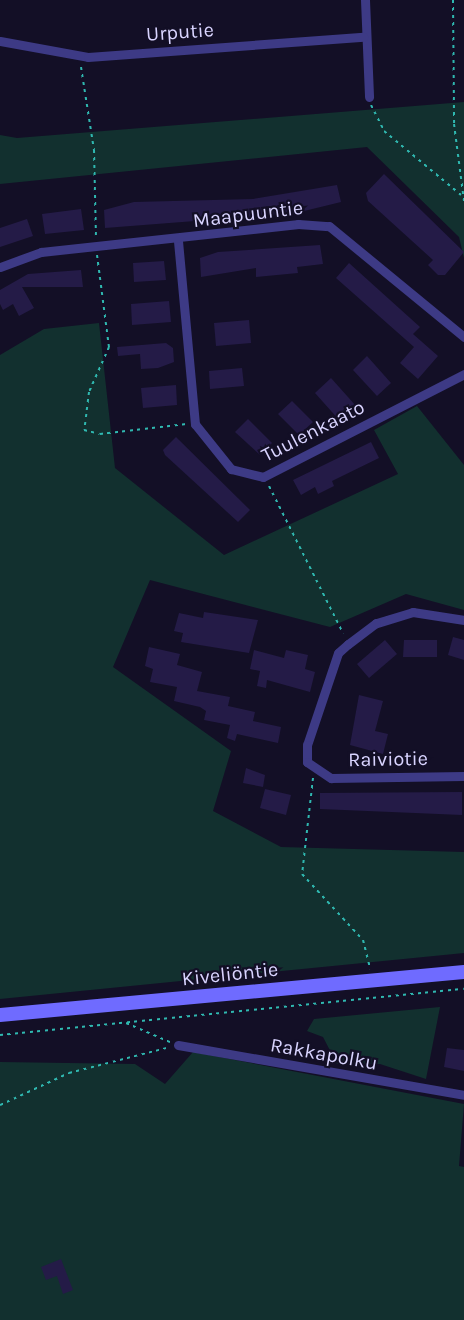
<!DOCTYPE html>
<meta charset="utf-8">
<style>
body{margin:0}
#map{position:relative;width:464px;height:1320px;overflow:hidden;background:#130f26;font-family:Karla,sans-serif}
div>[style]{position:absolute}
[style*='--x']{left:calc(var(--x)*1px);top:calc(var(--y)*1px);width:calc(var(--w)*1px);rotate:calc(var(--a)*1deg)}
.green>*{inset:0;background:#12302f}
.building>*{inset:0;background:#241b47}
.path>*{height:2px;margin-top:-1px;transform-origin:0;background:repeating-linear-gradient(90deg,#2fb8b0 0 3px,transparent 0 7.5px)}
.street>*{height:9px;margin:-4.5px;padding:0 4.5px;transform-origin:4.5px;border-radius:4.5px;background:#3d3a85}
.secondary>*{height:14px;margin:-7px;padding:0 7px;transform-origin:7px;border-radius:7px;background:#6f6bff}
span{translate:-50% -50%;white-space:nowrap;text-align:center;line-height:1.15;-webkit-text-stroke:4.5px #130f26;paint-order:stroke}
.street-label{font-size:20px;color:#d9d4ff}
</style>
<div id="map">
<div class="green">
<i style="clip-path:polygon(464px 102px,464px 258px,459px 237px,367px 147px,0 184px,0 135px,17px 138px)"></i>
<i style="clip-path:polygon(99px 323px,115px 468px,224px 555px,398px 474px,374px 430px,417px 406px,464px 465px,464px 610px,406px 594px,330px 627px,150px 580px,113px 667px,231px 751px,213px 811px,281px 847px,464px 852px,464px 953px,0 999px,0 355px,44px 329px)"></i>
<i style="clip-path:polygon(440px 1007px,426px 1079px,380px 1064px,337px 1064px,323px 1037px,307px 1031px,314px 1019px)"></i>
<i style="clip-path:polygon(193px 1052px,464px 1104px,459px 1166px,464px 1167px,464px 1320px,0 1320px,0 1062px,135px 1064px,165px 1084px)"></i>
</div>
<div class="building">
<i style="clip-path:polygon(384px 174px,464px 252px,445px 275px,438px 275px,428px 265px,433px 260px,368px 201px,366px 193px)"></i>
<i style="clip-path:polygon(337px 185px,341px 202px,296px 213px,105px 228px,104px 210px,134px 202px,253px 199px)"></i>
<i style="clip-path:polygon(81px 209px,84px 230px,45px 234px,42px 214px)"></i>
<i style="clip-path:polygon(27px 219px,33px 236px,0 247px,0 228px)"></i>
<i style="clip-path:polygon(320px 245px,323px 264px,297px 267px,298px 273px,256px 277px,256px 268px,201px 277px,200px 258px,218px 252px)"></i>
<i style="clip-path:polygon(164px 261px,166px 280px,134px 282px,133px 263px)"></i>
<i style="clip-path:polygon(349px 263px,420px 327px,413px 334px,438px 356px,418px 379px,400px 363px,414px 347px,336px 278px)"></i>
<i style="clip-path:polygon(81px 270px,83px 287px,22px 287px,34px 308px,19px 316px,13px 304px,3px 310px,0 304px,0 290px,28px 274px)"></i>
<i style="clip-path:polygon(169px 301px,171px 322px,132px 325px,131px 304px)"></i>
<i style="clip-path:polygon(249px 320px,251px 343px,216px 346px,214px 323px)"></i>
<i style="clip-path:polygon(166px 343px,173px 348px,174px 362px,158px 368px,141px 369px,140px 354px,118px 356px,117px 347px)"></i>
<i style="clip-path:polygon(367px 356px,391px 383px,377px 396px,353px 370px)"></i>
<i style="clip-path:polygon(242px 368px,244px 386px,210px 389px,209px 371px)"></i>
<i style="clip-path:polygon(331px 378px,356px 406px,340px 421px,315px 393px)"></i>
<i style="clip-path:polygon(176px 385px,177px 405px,143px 408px,141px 388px)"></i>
<i style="clip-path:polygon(292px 401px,313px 422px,299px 435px,278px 414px)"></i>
<i style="clip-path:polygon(248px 419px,272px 443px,260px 455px,235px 432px)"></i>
<i style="clip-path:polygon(176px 437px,250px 510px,238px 522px,165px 455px,163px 450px)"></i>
<i style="clip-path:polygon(371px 442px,379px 458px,332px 481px,334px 486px,318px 494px,315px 487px,301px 495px,293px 480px)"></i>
<i style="clip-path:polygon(204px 612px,258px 620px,249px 653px,181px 642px,183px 633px,174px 631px,179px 613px,203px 618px)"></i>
<i style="clip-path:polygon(453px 637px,464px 640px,464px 660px,448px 655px)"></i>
<i style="clip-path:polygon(385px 640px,397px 654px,369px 678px,357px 664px)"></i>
<i style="clip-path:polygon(404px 640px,437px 640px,437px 657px,403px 657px)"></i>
<i style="clip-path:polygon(149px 647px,180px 654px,177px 665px,202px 672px,197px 691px,230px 697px,228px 706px,255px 712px,253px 721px,281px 727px,278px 743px,237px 734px,235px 741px,227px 738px,230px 725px,204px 720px,206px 711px,200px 707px,174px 701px,177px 687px,150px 682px,153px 669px,145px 666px)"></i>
<i style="clip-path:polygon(254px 650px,284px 658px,286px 650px,308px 655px,305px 669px,315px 672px,310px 692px,267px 680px,266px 688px,257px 686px,260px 671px,250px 669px)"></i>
<i style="clip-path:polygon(359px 695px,383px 701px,375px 731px,388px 734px,383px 754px,350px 745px)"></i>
<i style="clip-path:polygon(246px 768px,265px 775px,263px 787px,243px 783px)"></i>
<i style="clip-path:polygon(265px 789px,291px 795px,286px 815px,260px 808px)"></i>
<i style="clip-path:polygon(462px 792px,462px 815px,320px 809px,320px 793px)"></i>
<i style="clip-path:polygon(447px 1048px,464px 1050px,464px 1071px,444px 1067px)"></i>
<i style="clip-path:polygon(61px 1259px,73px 1290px,63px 1294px,57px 1276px,46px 1280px,41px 1267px)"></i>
</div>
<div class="path">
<i style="--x:453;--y:0;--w:124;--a:89.5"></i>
<i style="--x:454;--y:124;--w:78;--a:82.6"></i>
<i style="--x:81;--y:67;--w:84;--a:81.1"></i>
<i style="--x:94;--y:150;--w:87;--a:88.7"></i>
<i style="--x:371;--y:105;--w:29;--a:63"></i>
<i style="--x:384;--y:131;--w:100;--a:39.7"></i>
<i style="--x:97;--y:255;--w:93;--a:82.6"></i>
<i style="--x:109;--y:347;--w:49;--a:114"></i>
<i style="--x:89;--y:392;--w:38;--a:97"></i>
<i style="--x:84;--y:430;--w:16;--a:14"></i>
<i style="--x:100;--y:434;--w:87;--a:-6.6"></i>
<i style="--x:269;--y:486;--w:165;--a:63.3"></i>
<i style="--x:313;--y:778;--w:97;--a:96.5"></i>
<i style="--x:302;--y:874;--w:90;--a:47.3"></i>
<i style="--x:363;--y:940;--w:30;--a:76"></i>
<i style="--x:126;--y:1023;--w:48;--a:23.4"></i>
<i style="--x:0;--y:1035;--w:466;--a:-5.7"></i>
<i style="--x:0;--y:1105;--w:76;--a:-24.9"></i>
<i style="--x:69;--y:1073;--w:104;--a:-14.4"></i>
</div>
<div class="street">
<i style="--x:365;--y:0;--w:97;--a:87.6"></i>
<i style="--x:0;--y:41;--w:89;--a:10.3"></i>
<i style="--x:88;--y:57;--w:276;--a:-4.2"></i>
<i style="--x:178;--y:241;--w:184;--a:84.7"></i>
<i style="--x:195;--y:424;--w:58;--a:51.3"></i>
<i style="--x:231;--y:469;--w:33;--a:14"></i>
<i style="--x:263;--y:477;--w:226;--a:-27.1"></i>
<i style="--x:0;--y:267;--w:44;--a:-20.1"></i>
<i style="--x:41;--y:252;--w:259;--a:-6.2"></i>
<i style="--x:298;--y:224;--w:31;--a:4"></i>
<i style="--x:329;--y:226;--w:175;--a:39.4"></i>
<i style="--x:464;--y:620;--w:52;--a:-171.1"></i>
<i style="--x:413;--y:612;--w:39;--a:163"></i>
<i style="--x:376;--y:623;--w:35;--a:143"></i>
<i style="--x:348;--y:644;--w:13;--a:138"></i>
<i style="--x:338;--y:653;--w:97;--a:108.6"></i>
<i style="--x:307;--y:745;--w:17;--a:90"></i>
<i style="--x:307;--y:762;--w:29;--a:34"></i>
<i style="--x:331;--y:778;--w:133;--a:-0.9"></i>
<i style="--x:178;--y:1045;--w:290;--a:9.9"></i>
</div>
<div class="secondary">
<i style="--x:0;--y:1015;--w:466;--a:-5.3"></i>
</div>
<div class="street-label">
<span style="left:180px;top:32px;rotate:-4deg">Urputie</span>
<span style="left:248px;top:214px;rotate:-7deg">Maapuuntie</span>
<span style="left:313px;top:431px;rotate:-27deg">Tuulenkaato</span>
<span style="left:388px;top:759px;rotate:-1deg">Raiviotie</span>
<span style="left:230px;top:974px;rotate:-6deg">Kiveliöntie</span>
<span style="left:324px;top:1054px;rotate:10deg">Rakkapolku</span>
</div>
</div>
